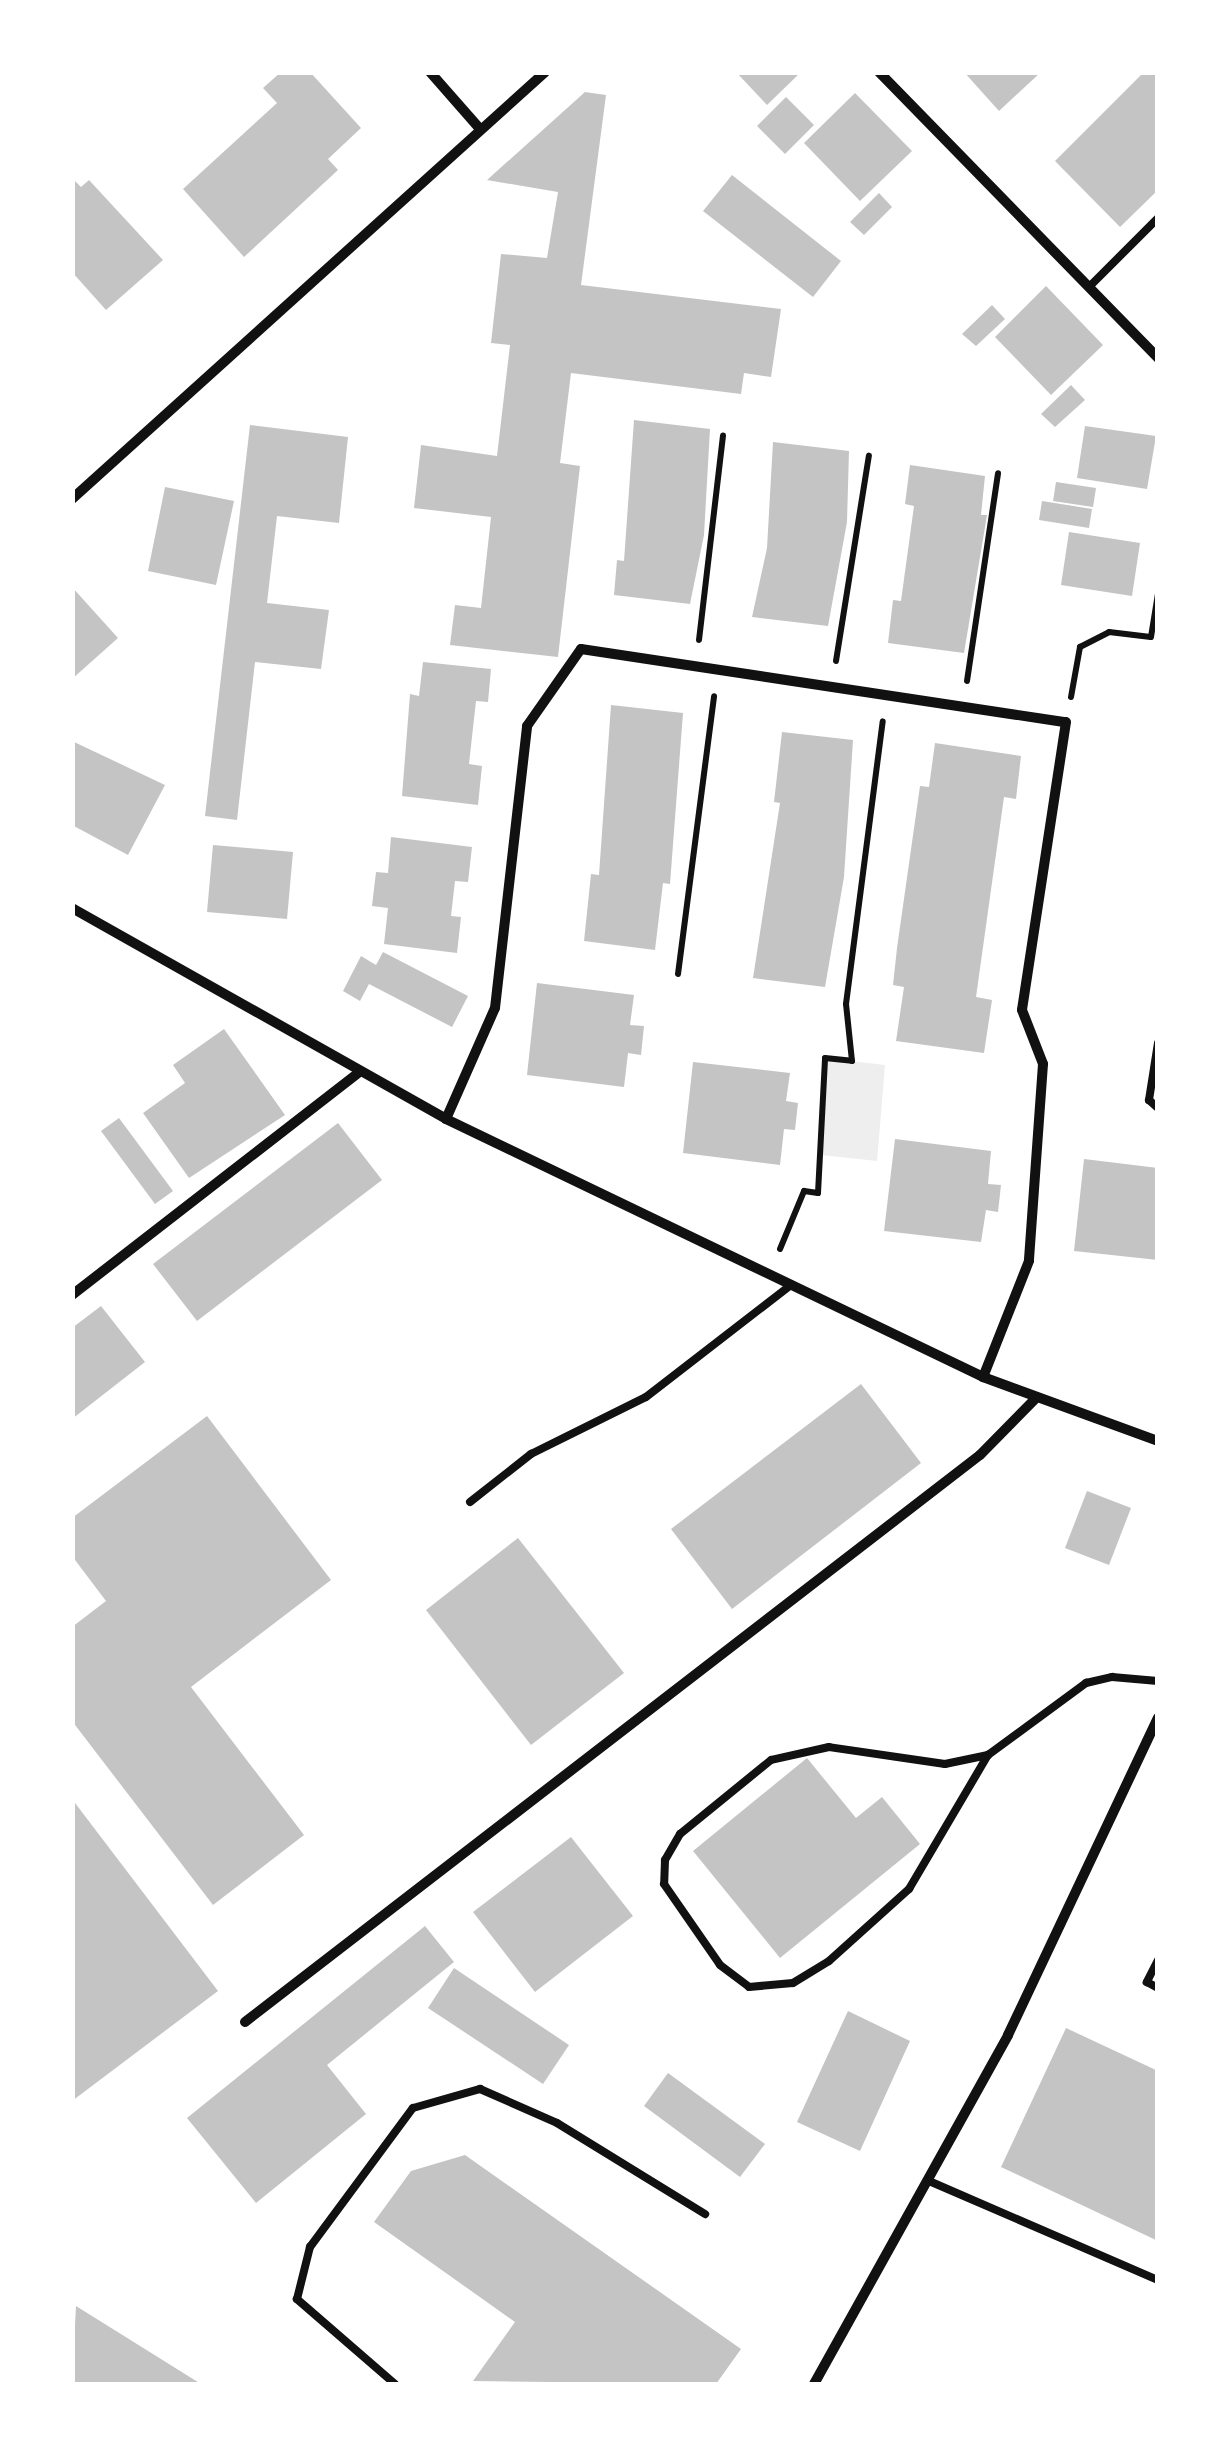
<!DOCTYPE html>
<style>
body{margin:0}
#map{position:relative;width:1230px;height:2457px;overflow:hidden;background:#fff;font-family:Barlow,sans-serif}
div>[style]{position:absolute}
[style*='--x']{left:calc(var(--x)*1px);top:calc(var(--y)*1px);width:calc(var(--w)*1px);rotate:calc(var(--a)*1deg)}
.green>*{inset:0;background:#eee}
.building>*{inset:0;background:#c4c4c4}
.path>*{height:6px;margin:-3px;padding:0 3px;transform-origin:3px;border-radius:3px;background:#111}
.service>*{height:8px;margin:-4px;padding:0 4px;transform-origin:4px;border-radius:4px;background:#111}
.minor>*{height:10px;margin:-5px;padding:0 5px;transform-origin:5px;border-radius:5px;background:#111}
span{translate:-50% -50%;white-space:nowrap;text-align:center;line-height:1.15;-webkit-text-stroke:8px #fff;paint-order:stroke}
.frame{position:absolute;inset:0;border:75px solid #fff;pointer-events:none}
</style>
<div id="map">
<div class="green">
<i style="clip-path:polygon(825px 1058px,885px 1065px,877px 1161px,821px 1155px)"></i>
</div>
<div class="building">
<i style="clip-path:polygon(281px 72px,310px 72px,361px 128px,328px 159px,338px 170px,244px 257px,183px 189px,277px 103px,263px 88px)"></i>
<i style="clip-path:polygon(736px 72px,801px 72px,767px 105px)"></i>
<i style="clip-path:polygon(964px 72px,1041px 72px,999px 111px)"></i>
<i style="clip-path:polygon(1144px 72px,1158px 72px,1158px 190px,1120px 227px,1055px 161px)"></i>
<i style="clip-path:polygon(585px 92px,606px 95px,581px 285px,781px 309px,771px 377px,744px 373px,741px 394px,571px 373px,560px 463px,580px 466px,558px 657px,450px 645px,455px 605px,481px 608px,491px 517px,414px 508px,421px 445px,497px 456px,510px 345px,491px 343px,501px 254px,547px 258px,558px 192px,487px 180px)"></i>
<i style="clip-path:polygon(855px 93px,912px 151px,860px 201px,804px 143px)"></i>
<i style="clip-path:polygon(786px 97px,814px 125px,785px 154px,757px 126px)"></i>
<i style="clip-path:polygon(732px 175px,841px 261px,813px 297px,703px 211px)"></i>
<i style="clip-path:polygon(72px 178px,81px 187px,89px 180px,163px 260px,106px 310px,72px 272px)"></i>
<i style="clip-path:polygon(879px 193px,892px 207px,864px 235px,850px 222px)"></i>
<i style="clip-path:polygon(1046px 286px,1103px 345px,1051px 395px,995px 337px)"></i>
<i style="clip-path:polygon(992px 305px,1005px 319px,976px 346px,962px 334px)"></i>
<i style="clip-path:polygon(1071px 385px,1085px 400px,1055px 427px,1041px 414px)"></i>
<i style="clip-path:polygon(634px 420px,710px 429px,704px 535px,690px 604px,614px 595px,617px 560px,624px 561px)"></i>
<i style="clip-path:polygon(250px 425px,348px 437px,339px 523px,277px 516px,267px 603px,329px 610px,321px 669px,255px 662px,237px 820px,205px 816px)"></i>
<i style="clip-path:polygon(1085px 426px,1156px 436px,1147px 489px,1077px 478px)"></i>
<i style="clip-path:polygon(773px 442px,849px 451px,847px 522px,828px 626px,752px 617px,767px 548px)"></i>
<i style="clip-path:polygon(910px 465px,985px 476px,981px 515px,987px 515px,964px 653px,888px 643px,893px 600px,901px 601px,914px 506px,905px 504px)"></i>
<i style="clip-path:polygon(1056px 482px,1096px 488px,1093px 507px,1053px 501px)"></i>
<i style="clip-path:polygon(165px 487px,234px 501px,216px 585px,148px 571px)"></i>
<i style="clip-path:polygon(1042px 501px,1092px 509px,1089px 528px,1039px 520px)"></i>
<i style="clip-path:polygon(1069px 532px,1140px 543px,1132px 596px,1061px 585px)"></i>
<i style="clip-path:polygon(72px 587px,118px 638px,72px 679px)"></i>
<i style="clip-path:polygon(423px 662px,491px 669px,488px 702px,476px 701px,469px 764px,482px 766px,478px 805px,402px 796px,410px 694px,419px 696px)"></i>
<i style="clip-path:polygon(611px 705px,683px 713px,670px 884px,663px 883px,655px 950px,584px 941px,591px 874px,599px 875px)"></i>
<i style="clip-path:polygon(782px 732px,853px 740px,844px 877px,825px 987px,753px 978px,780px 803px,774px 802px)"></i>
<i style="clip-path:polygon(72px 741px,165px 785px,128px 855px,72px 825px)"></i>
<i style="clip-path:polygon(935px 743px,1021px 756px,1016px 799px,1004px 797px,976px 997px,992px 1000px,984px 1053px,896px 1041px,904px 987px,893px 985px,897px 948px,920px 786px,929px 787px)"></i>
<i style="clip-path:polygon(391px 837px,472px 847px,468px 882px,455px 881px,451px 916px,461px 917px,457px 953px,384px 944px,388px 908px,372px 906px,376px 872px,388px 873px)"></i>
<i style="clip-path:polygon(213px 845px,293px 852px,287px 919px,207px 912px)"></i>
<i style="clip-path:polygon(383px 952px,468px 996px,452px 1027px,369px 984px,360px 1001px,343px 991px,361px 956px,376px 965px)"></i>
<i style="clip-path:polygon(537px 983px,634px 995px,630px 1025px,644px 1026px,641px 1055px,628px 1053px,624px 1087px,527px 1075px)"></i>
<i style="clip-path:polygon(224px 1029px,285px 1115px,189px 1178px,143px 1113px,185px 1083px,173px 1065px)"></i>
<i style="clip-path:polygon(693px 1062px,790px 1073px,786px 1101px,798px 1103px,795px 1130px,784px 1129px,780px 1165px,683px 1153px)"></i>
<i style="clip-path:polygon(119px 1118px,173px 1191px,155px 1204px,101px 1131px)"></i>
<i style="clip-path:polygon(338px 1123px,382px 1180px,197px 1321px,153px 1264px)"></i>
<i style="clip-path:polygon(895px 1139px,991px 1151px,988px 1184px,1001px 1185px,998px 1212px,986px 1210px,981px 1242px,884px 1231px)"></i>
<i style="clip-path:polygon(1084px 1159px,1158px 1168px,1158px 1260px,1074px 1251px)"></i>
<i style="clip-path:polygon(101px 1306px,145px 1362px,72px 1419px,72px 1328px)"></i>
<i style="clip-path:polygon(861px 1384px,921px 1463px,732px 1609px,671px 1529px)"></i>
<i style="clip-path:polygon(207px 1416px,331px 1580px,191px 1687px,304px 1835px,213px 1905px,72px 1721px,72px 1627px,106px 1601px,72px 1556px,72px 1518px)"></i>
<i style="clip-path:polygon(1087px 1491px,1131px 1508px,1109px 1565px,1065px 1548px)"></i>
<i style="clip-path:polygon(518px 1538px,624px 1673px,531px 1745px,426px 1610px)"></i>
<i style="clip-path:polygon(807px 1758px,856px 1818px,882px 1797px,920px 1844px,780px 1958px,693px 1851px)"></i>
<i style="clip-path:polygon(72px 1799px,218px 1991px,72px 2101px)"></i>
<i style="clip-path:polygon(571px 1837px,633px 1916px,535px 1992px,473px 1912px)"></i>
<i style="clip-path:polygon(425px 1926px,454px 1962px,327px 2065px,366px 2114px,256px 2203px,187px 2118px)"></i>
<i style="clip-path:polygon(454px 1968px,569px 2045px,543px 2084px,428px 2008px)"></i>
<i style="clip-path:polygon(848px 2011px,910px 2041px,860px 2151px,797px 2122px)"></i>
<i style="clip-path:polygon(1066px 2028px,1158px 2071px,1158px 2241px,1001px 2167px)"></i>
<i style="clip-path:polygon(668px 2073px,765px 2144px,740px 2177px,644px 2106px)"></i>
<i style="clip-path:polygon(465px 2155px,741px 2349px,716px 2384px,473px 2381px,515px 2322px,374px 2222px,411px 2171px)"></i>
<i style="clip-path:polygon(76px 2306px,201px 2384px,72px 2384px)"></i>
</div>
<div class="path">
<i style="--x:699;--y:640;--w:206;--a:-83.3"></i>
<i style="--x:836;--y:661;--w:208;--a:-80.9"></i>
<i style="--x:967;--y:681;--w:210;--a:-81.5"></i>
<i style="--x:1071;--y:697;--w:51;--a:-79.8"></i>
<i style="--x:1080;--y:647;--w:33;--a:-27"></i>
<i style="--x:1109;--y:632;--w:42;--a:6.8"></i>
<i style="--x:1151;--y:637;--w:44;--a:-80.8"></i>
<i style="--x:678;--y:974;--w:280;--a:-82.6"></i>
<i style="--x:780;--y:1249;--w:63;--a:-67.5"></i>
<i style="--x:804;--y:1191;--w:14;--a:8"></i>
<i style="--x:818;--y:1193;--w:135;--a:-87"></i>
<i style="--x:825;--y:1058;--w:27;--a:6"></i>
<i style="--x:852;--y:1061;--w:57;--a:-96"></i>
<i style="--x:846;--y:1004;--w:285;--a:-82.6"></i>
</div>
<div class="service">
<i style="--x:1090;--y:286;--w:96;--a:-45"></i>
<i style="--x:1158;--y:1043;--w:58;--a:99"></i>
<i style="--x:1149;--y:1100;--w:12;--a:42"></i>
<i style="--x:470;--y:1502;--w:78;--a:-38.2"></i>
<i style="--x:531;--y:1454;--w:128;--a:-26.4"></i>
<i style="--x:646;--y:1397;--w:183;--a:-37.7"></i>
<i style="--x:988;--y:1755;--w:44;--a:168.2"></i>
<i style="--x:945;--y:1764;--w:117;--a:-171.7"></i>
<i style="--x:829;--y:1747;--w:59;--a:167.4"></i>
<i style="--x:771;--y:1760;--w:117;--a:140.9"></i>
<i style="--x:680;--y:1834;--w:30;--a:120"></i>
<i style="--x:665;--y:1860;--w:24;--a:92"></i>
<i style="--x:664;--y:1884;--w:98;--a:55.3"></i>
<i style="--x:720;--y:1965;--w:36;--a:37"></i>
<i style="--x:749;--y:1987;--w:44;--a:-5.2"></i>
<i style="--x:793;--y:1983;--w:42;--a:-31.4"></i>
<i style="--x:829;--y:1961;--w:108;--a:-42"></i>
<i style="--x:909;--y:1889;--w:156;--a:-59.5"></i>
<i style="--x:988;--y:1755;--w:122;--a:-36.3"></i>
<i style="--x:1086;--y:1683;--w:27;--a:-13"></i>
<i style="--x:1112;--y:1677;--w:46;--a:5"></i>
<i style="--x:1158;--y:1960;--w:25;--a:117"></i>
<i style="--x:1147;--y:1982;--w:13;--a:29"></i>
<i style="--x:929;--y:2181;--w:249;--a:23.4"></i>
<i style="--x:395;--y:2384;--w:130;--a:-139.1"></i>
<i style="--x:297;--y:2299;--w:54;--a:-76"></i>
<i style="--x:310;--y:2247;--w:173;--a:-53.5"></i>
<i style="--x:413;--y:2108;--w:70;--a:-15.8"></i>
<i style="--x:480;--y:2089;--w:84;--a:23.8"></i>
<i style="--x:557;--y:2123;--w:174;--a:31.6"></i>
</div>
<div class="minor">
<i style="--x:430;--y:72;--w:76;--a:48.7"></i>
<i style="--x:879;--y:72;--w:400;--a:45.7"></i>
<i style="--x:72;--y:499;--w:637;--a:-42.07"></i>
<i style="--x:72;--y:908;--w:429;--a:29.4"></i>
<i style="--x:446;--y:1119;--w:596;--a:25.66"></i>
<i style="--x:983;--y:1377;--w:186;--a:20.1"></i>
<i style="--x:446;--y:1119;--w:121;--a:-66.2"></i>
<i style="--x:495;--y:1008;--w:284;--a:-83.5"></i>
<i style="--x:527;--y:726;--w:94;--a:-55"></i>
<i style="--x:581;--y:649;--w:490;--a:8.6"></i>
<i style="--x:1066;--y:722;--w:291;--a:98.7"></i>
<i style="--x:1022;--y:1010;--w:58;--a:68.7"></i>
<i style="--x:1043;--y:1064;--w:197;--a:94.1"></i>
<i style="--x:1029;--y:1261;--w:125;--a:111.6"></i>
<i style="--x:72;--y:1295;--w:362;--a:-37.8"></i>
<i style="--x:245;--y:2022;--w:928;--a:-37.65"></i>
<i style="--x:980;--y:1455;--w:81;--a:-45.5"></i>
<i style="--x:814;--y:2384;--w:399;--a:-60.9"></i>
<i style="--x:1008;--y:2035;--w:351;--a:-64.7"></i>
</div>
<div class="frame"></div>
</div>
